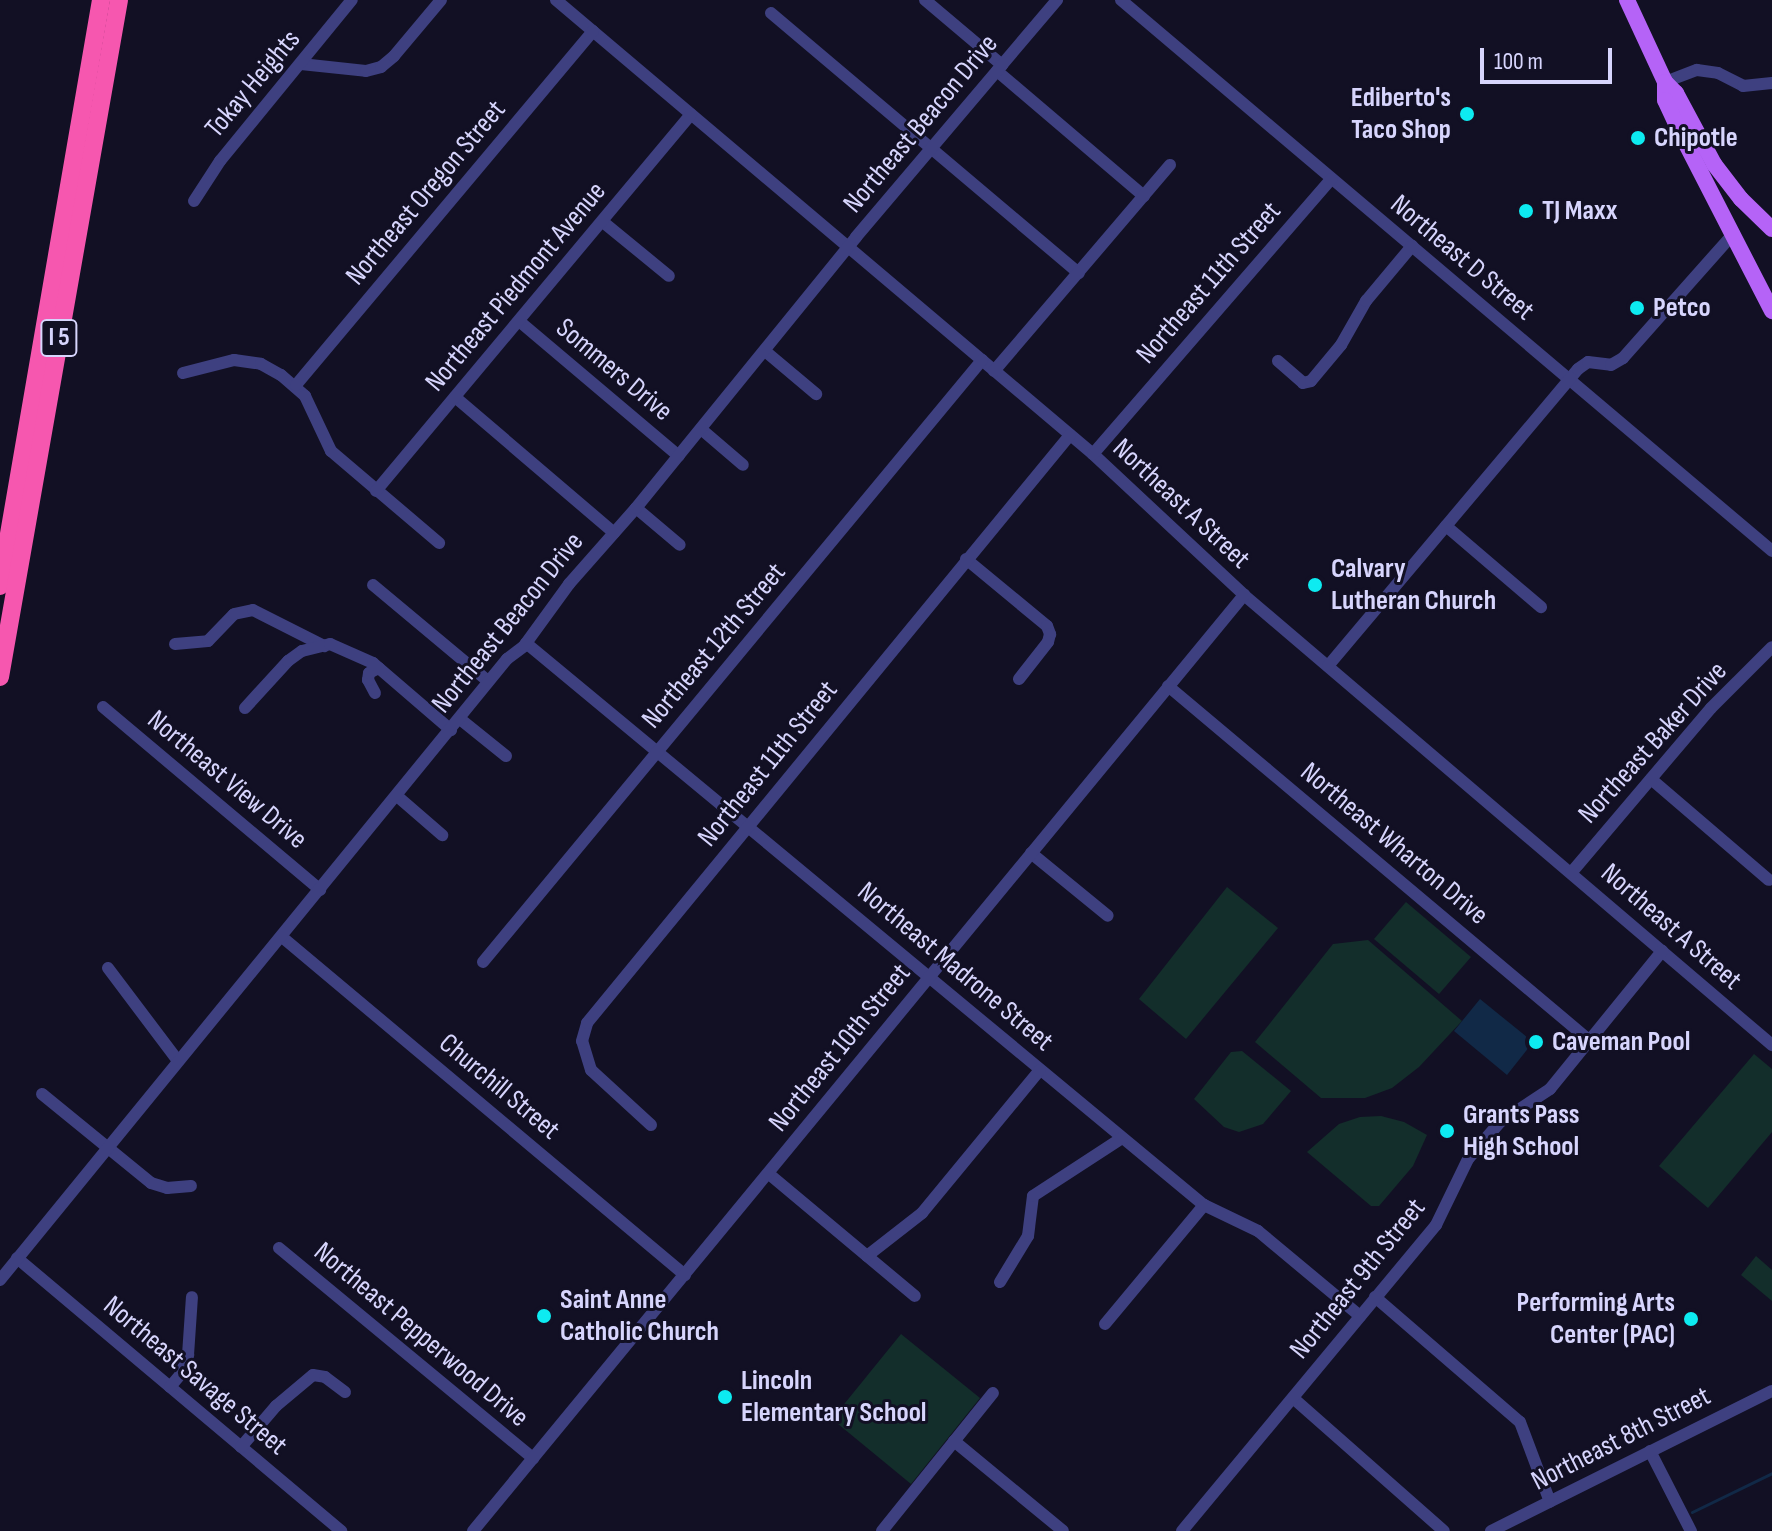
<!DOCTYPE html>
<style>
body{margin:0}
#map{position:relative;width:1772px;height:1531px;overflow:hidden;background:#121024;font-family:"Sofia Sans Condensed",sans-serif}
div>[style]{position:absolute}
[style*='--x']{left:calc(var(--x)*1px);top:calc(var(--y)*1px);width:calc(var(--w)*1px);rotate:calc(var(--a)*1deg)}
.green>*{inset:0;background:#132e2b}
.water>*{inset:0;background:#112947}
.stream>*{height:3px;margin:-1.5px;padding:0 1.5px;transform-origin:1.5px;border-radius:1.5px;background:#112947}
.minor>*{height:12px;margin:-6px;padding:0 6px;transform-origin:6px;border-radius:6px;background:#3e4080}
.major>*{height:16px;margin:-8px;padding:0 8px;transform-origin:8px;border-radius:8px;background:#b563f7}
.highway>*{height:18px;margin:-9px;padding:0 9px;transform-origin:9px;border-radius:9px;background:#f657af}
.dots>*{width:22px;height:22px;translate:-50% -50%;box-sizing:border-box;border:4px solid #121024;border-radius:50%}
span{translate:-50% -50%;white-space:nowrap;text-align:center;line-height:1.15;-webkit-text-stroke:6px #121024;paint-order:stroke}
.shield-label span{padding:2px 6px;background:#121024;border:2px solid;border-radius:6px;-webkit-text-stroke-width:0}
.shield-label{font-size:26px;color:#d7d5fd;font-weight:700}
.street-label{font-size:28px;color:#d7d5fd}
.poi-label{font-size:28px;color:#d7d5fd;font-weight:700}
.right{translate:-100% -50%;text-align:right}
.left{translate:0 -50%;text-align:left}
.scale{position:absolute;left:1480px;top:48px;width:132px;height:36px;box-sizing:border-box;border:4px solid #d7d5fd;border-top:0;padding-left:10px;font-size:24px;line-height:28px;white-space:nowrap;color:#d7d5fd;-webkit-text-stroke:6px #121024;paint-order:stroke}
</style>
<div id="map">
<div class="green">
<i style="clip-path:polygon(1227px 887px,1278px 928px,1186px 1039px,1139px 999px)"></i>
<i style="clip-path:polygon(1406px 902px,1471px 957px,1439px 994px,1374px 939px)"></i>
<i style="clip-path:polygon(1368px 940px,1462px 1021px,1419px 1067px,1392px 1088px,1365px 1098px,1321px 1098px,1255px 1042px,1333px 944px)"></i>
<i style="clip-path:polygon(1242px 1051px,1291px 1091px,1263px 1124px,1239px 1132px,1224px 1127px,1194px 1099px,1231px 1052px)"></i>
<i style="clip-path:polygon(1754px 1054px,1772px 1069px,1772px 1132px,1708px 1208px,1659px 1166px)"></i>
<i style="clip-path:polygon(1381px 1116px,1404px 1122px,1427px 1135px,1413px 1166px,1379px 1206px,1371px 1206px,1307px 1152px,1339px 1124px,1360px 1117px)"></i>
<i style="clip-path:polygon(1756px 1256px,1772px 1270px,1772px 1301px,1741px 1275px)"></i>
<i style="clip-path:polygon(901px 1334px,980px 1398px,911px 1484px,832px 1419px)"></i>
</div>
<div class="water">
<i style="clip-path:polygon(1480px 999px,1533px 1042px,1507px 1075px,1454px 1031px)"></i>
</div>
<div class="stream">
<i style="--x:1692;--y:1512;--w:89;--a:-26"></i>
</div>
<div class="minor">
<i style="--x:556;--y:0;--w:703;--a:40.21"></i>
<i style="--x:1093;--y:454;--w:207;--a:43"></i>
<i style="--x:1244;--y:595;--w:694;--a:40.44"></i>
<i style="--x:925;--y:0;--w:101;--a:40.2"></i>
<i style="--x:1121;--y:0;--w:853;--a:40.24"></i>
<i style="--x:771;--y:13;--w:403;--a:40.2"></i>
<i style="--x:301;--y:64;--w:65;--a:6.1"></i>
<i style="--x:366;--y:71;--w:16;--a:-15"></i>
<i style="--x:381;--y:67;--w:17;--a:-40"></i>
<i style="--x:394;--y:56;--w:73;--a:-50"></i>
<i style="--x:997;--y:71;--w:193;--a:40.4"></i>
<i style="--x:1665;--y:82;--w:34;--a:-21"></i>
<i style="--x:1697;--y:70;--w:21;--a:8"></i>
<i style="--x:1718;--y:73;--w:28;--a:27"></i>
<i style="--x:1743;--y:86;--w:29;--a:-6"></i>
<i style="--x:194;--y:201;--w:48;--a:-57"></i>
<i style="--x:220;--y:161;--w:208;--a:-50.7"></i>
<i style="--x:603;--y:222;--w:85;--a:39.3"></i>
<i style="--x:519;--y:321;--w:209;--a:40.2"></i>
<i style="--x:765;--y:351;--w:67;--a:40.1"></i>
<i style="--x:1278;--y:361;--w:33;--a:41"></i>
<i style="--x:1303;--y:383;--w:8;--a:-14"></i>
<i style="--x:1311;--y:381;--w:47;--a:-50.2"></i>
<i style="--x:1341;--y:345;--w:51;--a:-60.4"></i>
<i style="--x:1366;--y:301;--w:72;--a:-50.1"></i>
<i style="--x:994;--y:371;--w:271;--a:-49.5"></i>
<i style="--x:183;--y:373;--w:53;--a:-14.3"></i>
<i style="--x:234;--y:360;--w:27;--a:8"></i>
<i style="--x:261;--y:364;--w:23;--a:29"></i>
<i style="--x:281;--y:375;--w:32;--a:41"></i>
<i style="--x:305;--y:396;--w:61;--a:64.7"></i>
<i style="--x:331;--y:451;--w:142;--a:40.4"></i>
<i style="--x:296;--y:385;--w:462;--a:-50"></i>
<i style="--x:455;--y:397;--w:209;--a:40.5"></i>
<i style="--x:701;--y:429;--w:55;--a:40.6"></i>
<i style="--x:1093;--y:454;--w:364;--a:-49.1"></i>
<i style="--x:376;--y:491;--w:491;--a:-50.1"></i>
<i style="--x:636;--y:508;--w:57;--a:40.1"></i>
<i style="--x:1446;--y:526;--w:125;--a:40.5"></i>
<i style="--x:966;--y:559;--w:105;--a:39.6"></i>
<i style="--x:1047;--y:626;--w:9;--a:69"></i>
<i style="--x:1050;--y:634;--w:8;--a:104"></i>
<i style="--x:1048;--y:642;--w:47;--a:128.1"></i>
<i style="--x:373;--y:585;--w:150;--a:39.9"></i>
<i style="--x:526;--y:643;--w:881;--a:39.66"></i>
<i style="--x:1204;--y:1205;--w:60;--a:25.7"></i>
<i style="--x:1258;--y:1231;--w:133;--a:39.8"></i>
<i style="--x:175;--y:644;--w:33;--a:-5"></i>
<i style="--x:208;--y:641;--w:37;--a:-46"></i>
<i style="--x:234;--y:614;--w:19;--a:-12"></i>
<i style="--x:253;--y:610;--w:80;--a:26.9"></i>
<i style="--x:1328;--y:666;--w:388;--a:-49.9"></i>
<i style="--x:1578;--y:369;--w:12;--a:-35"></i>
<i style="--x:1588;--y:362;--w:23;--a:7"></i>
<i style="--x:1611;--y:365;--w:14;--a:-30"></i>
<i style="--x:1623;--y:358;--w:167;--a:-48.4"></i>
<i style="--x:1168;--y:686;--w:550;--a:40.06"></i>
<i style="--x:375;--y:693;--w:15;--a:-118"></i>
<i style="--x:368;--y:680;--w:7;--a:-82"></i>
<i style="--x:369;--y:673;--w:11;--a:-27"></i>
<i style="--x:103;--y:707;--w:284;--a:40.1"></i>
<i style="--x:245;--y:708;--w:64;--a:-47.5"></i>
<i style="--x:288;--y:661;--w:17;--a:-36"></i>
<i style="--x:302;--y:651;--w:29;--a:-14"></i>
<i style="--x:330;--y:644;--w:47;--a:23.8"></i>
<i style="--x:373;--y:663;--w:103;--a:40.7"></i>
<i style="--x:460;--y:719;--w:59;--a:38.8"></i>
<i style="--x:1651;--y:779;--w:155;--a:40.6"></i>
<i style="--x:397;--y:796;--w:60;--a:40.9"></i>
<i style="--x:1031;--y:853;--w:99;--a:39.3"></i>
<i style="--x:1571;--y:873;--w:216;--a:-49.7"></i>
<i style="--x:1711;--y:708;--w:86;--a:-45"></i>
<i style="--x:282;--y:937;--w:526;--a:39.99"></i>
<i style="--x:483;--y:962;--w:782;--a:-50.34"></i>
<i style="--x:108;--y:968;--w:116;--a:53"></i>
<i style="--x:42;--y:1094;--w:141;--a:39.2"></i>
<i style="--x:151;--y:1183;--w:17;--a:17"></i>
<i style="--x:167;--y:1188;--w:24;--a:-5"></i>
<i style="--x:651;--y:1125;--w:81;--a:-137.5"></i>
<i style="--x:591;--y:1070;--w:30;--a:-107"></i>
<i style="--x:582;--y:1041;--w:19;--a:-74"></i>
<i style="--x:587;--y:1023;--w:761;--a:-50.6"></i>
<i style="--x:769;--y:1174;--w:190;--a:39.9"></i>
<i style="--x:279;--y:1248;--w:330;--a:39.6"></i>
<i style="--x:867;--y:1256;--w:70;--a:-38"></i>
<i style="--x:922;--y:1213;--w:185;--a:-50.5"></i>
<i style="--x:17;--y:1258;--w:424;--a:40.1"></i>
<i style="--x:0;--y:1280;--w:802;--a:-50.77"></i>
<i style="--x:507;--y:659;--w:21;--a:-37"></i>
<i style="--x:524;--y:646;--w:77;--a:-54"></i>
<i style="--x:569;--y:584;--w:101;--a:-48.6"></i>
<i style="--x:636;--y:508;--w:349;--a:-50.9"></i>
<i style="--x:856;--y:237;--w:311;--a:-49.7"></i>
<i style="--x:1000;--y:1282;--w:54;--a:-58.7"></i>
<i style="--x:1028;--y:1236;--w:40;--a:-82.9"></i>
<i style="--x:1033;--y:1196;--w:106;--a:-33.1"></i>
<i style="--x:1375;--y:1297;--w:191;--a:40.8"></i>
<i style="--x:1520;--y:1422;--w:85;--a:69.4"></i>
<i style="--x:1105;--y:1324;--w:155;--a:-50.2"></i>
<i style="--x:170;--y:1387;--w:16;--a:-50"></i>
<i style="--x:180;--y:1375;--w:22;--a:-68"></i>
<i style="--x:188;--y:1355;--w:58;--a:-86.1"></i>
<i style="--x:1293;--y:1398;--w:201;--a:41.4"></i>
<i style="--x:954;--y:1441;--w:141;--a:39.5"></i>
<i style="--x:241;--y:1447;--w:54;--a:-49.5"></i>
<i style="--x:276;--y:1406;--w:48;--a:-40"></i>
<i style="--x:313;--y:1375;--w:12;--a:9"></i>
<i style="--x:325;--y:1377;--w:25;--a:37"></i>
<i style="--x:1650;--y:1451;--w:90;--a:62.9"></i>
<i style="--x:473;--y:1531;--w:1213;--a:-50.52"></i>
<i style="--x:882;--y:1531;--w:177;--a:-51.2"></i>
<i style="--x:1182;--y:1531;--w:398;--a:-50.3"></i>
<i style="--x:1436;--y:1225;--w:73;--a:-64.1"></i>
<i style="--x:1468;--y:1159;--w:49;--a:-49.1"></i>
<i style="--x:1500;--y:1122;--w:60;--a:-33.4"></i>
<i style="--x:1550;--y:1089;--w:178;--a:-50.9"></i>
<i style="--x:1491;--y:1531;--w:314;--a:-26.5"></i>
</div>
<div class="major">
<i style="--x:1627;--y:0;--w:90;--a:65.1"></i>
<i style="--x:1665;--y:82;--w:16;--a:45"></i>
<i style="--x:1676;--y:93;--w:81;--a:61.8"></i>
<i style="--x:1714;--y:164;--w:44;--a:52.4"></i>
<i style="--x:1741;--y:199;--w:43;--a:44.1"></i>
<i style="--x:1665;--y:82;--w:18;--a:90"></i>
<i style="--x:1665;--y:100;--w:40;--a:65"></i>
<i style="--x:1682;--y:136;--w:197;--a:62.8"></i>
</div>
<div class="highway">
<i style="--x:0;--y:586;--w:595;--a:-80.22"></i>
<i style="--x:0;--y:677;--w:687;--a:-80.03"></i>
</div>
<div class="dots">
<i style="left:1467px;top:114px;background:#0debf1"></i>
<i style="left:1638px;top:138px;background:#0debf1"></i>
<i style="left:1526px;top:211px;background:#0debf1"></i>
<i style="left:1637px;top:308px;background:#0debf1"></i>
<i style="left:1315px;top:585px;background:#0debf1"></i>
<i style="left:1536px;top:1042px;background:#0debf1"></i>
<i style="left:1447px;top:1131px;background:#0debf1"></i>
<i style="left:544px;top:1316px;background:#0debf1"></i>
<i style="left:1691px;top:1319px;background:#0debf1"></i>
<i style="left:725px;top:1397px;background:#0debf1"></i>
</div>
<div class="shield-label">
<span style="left:59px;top:338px">I 5</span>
</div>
<div class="street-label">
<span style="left:253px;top:84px;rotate:-50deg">Tokay Heights</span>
<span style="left:921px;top:124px;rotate:-50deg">Northeast Beacon Drive</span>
<span style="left:426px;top:193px;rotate:-50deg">Northeast Oregon Street</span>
<span style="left:1462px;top:258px;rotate:40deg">Northeast D Street</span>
<span style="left:1209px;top:283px;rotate:-49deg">Northeast 11th Street</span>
<span style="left:516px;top:287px;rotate:-50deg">Northeast Piedmont Avenue</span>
<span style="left:614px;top:370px;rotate:40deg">Sommers Drive</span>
<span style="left:1181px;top:504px;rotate:43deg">Northeast A Street</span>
<span style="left:508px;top:623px;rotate:-51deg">Northeast Beacon Drive</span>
<span style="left:714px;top:646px;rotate:-50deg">Northeast 12th Street</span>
<span style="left:1653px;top:743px;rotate:-48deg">Northeast Baker Drive</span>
<span style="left:768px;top:764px;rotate:-51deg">Northeast 11th Street</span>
<span style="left:227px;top:780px;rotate:40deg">Northeast View Drive</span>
<span style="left:1394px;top:844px;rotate:40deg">Northeast Wharton Drive</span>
<span style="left:1671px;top:927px;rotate:41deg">Northeast A Street</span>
<span style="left:955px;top:967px;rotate:40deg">Northeast Madrone Street</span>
<span style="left:840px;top:1048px;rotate:-51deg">Northeast 10th Street</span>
<span style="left:499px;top:1087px;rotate:40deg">Churchill Street</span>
<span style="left:1358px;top:1279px;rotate:-51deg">Northeast 9th Street</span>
<span style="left:421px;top:1335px;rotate:40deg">Northeast Pepperwood Drive</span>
<span style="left:195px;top:1376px;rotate:40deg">Northeast Savage Street</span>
<span style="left:1621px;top:1439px;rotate:-27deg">Northeast 8th Street</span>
</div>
<div class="poi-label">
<span class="right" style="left:1451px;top:114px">Ediberto's<br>Taco Shop</span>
<span class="left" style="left:1654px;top:138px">Chipotle</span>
<span class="left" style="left:1542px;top:211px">TJ Maxx</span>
<span class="left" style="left:1653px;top:308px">Petco</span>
<span class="left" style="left:1331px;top:585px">Calvary<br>Lutheran Church</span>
<span class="left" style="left:1552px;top:1042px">Caveman Pool</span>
<span class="left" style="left:1463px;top:1131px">Grants Pass<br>High School</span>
<span class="left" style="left:560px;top:1316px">Saint Anne<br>Catholic Church</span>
<span class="right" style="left:1675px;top:1319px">Performing Arts<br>Center (PAC)</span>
<span class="left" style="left:741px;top:1397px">Lincoln<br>Elementary School</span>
</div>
<div class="scale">100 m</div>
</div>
